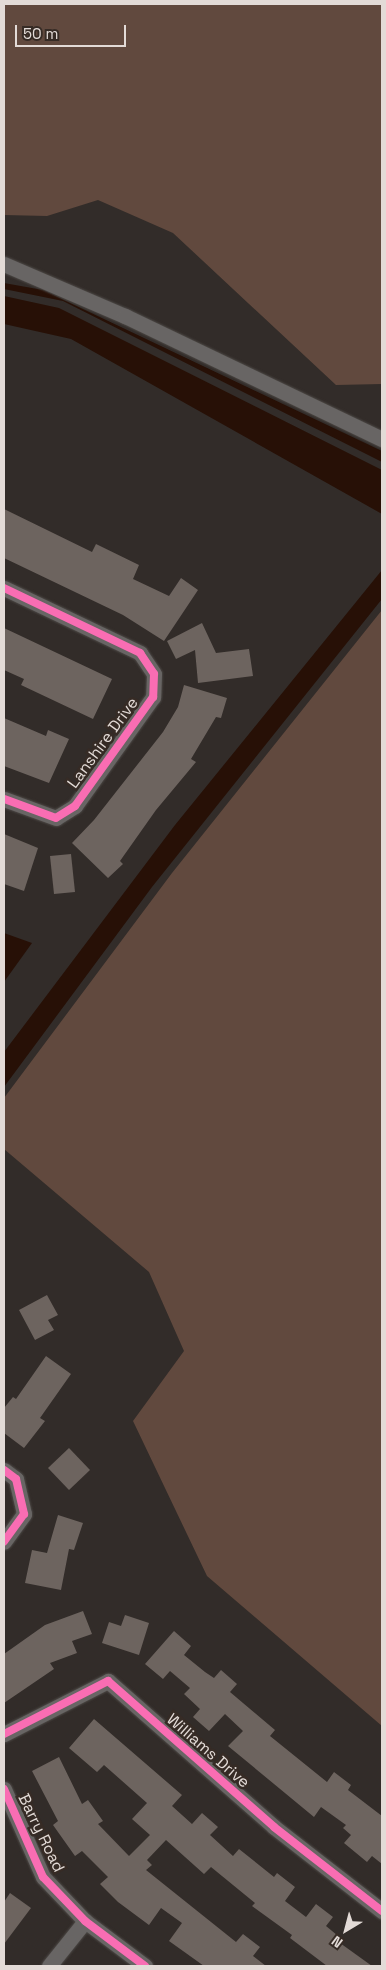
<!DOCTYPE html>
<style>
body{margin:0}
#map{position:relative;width:386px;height:1970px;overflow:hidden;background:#322c29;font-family:"Space Grotesk",sans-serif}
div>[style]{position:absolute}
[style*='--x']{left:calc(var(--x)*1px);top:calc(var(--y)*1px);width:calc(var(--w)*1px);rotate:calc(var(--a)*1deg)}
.green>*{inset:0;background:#61493e}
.water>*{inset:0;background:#271006}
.building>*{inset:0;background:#6d645f}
.roads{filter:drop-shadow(0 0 1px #4d4946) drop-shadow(0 0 1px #4d4946)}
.minor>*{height:15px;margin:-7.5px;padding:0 7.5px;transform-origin:7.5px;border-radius:7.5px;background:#686564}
.cycleway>*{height:8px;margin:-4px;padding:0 4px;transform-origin:4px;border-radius:4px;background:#f96db3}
span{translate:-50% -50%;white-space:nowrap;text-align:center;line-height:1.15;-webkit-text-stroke:5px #362b25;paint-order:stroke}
.street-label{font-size:16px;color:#e3dbd7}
.frame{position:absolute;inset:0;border:5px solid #e3dbd7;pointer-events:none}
.north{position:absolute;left:321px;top:1905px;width:50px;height:50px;-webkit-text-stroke:4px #362b25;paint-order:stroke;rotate:217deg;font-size:14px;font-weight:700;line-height:20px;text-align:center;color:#e3dbd7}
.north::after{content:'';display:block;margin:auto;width:18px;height:22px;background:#e3dbd7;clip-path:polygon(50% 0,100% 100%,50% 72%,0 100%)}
.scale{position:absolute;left:15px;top:25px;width:111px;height:22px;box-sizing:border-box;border:2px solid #e3dbd7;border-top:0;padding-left:6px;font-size:15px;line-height:18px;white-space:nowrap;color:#e3dbd7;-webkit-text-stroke:4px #362b25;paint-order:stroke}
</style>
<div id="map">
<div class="green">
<i style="clip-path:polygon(4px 4px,382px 4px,382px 384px,336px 385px,173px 233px,98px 200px,47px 216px,4px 215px)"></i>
<i style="clip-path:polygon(382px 610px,382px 1726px,207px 1576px,133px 1421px,184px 1351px,149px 1272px,4px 1149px,4px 1098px,172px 873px)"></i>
</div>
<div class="water">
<i style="clip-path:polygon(4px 283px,43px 290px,382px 451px,382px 462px,63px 301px,4px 289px)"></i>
<i style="clip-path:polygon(4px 296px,59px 308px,382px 470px,382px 514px,71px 339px,4px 324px)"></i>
<i style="clip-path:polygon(382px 570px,382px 599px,152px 887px,4px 1087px,4px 1052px,175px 825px)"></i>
<i style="clip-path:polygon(4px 933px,32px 943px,4px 982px)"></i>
</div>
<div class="building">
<i style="clip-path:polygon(4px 509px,92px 552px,96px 544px,139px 565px,133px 579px,169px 596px,181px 578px,198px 590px,164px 641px,123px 615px,4px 558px)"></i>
<i style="clip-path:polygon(202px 623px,216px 653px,249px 649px,253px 676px,198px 683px,195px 650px,176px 659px,167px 641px)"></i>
<i style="clip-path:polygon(4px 628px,112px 679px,93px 719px,21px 685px,24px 679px,4px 670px)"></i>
<i style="clip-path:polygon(184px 685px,227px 698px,221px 718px,216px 717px,191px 759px,196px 762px,156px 810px,120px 861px,123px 864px,108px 878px,72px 843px,94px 820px,163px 732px,178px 707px)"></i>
<i style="clip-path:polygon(4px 718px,46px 736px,48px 730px,69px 739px,49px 783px,4px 766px)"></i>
<i style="clip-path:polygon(4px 834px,38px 848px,24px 891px,4px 884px)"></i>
<i style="clip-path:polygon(71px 854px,75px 892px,54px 894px,50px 856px)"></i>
<i style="clip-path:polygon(47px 1295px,58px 1315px,48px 1320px,54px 1330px,35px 1340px,19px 1310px)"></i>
<i style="clip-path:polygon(46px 1356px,71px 1374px,40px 1418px,45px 1421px,24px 1448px,4px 1433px,4px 1408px,13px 1397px,16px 1399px)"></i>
<i style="clip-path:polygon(69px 1448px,90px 1470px,69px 1490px,48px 1468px)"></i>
<i style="clip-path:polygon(58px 1515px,83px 1523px,74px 1550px,69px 1549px,61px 1590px,25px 1583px,32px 1550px,47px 1553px)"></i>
<i style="clip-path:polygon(83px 1611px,92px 1634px,72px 1641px,77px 1653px,50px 1663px,54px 1669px,4px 1703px,4px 1654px,45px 1625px)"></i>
<i style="clip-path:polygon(125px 1615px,149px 1623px,139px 1655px,102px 1643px,109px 1622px,121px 1626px)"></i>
<i style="clip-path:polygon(174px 1631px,191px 1646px,184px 1655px,205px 1672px,214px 1678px,221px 1670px,237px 1684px,230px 1692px,275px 1730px,270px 1736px,327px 1782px,334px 1772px,351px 1785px,348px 1790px,382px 1816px,382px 1864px,372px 1856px,367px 1862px,344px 1843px,351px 1835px,343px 1828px,346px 1825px,321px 1807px,314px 1817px,228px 1746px,243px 1731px,225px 1714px,209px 1731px,193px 1717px,200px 1709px,184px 1694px,190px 1688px,170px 1671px,163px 1679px,145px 1664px)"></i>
<i style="clip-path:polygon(94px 1719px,182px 1795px,172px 1806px,192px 1824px,202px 1813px,218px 1827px,210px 1835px,233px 1856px,239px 1849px,274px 1877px,277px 1873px,295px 1887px,285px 1901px,306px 1917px,316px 1904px,333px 1917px,326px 1926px,343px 1940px,340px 1943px,372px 1966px,327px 1966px,290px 1938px,292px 1935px,252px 1906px,255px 1903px,211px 1867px,204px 1874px,166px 1840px,147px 1860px,152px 1865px,146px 1870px,236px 1942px,243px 1934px,260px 1947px,253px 1956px,266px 1966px,204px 1966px,169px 1941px,182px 1923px,161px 1908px,149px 1925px,118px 1902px,100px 1884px,108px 1877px,82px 1851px,75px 1856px,53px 1825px,58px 1821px,32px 1771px,59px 1757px,82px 1804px,88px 1800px,103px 1821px,98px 1824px,129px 1856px,150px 1835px,132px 1819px,147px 1803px,104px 1765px,97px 1772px,69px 1748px)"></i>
<i style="clip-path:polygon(10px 1893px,31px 1908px,4px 1944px,4px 1902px)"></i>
</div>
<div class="roads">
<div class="minor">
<i style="--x:4;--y:264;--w:132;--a:23.3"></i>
<i style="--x:125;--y:316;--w:285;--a:25.6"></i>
<i style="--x:4;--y:588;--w:151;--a:25.5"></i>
<i style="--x:140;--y:653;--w:25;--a:56"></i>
<i style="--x:154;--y:674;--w:23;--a:92"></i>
<i style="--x:153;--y:697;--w:134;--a:125.6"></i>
<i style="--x:75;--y:806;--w:22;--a:148"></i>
<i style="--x:56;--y:818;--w:55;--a:-159.9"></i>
<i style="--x:4;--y:1470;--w:15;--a:37"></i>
<i style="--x:16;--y:1479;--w:36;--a:77"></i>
<i style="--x:24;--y:1514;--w:34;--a:126"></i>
<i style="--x:4;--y:1734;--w:117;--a:-27"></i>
<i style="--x:108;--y:1681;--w:221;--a:41.3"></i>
<i style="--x:274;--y:1827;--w:137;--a:37.9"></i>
<i style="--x:4;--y:1789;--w:96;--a:66.1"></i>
<i style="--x:43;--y:1877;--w:61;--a:46.3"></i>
<i style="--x:85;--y:1921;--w:75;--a:36.9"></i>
<i style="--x:49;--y:1966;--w:58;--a:-51.3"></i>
</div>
</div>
<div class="cycleway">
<i style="--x:4;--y:588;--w:151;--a:25.5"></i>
<i style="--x:140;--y:653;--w:25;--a:56"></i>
<i style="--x:154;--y:674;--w:23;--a:92"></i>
<i style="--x:153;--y:697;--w:134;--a:125.6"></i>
<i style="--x:75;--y:806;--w:22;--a:148"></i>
<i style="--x:56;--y:818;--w:55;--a:-159.9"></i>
<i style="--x:4;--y:1470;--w:15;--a:37"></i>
<i style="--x:16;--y:1479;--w:36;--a:77"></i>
<i style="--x:24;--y:1514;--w:34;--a:126"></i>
<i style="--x:4;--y:1734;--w:117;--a:-27"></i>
<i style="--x:108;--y:1681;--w:221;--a:41.3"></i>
<i style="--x:274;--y:1827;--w:137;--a:37.9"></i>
<i style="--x:4;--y:1789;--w:96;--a:66.1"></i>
<i style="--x:43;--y:1877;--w:61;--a:46.3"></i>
<i style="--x:85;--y:1921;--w:75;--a:36.9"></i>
</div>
<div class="street-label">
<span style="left:103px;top:743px;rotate:-54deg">Lanshire Drive</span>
<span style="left:208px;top:1751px;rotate:41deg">Williams Drive</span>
<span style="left:41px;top:1833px;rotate:64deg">Barry Road</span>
</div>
<div class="frame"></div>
<div class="north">N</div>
<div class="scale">50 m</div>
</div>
